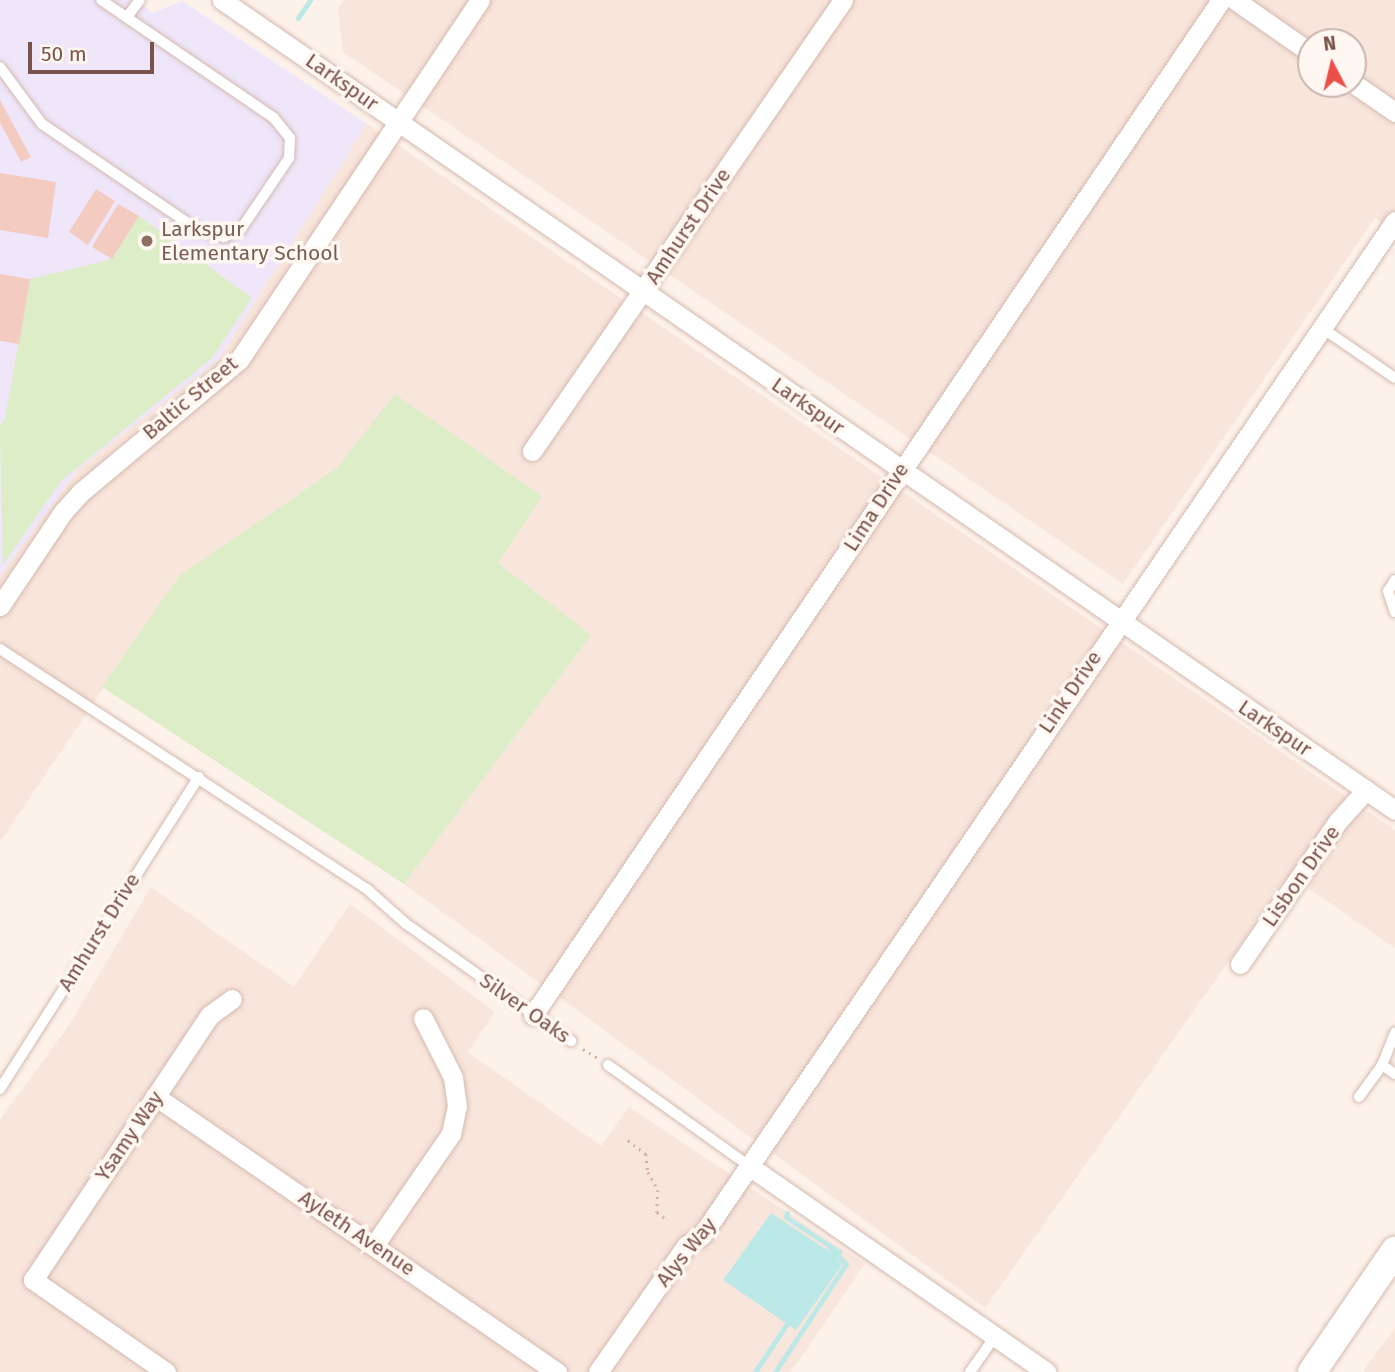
<!DOCTYPE html>
<style>
body{margin:0}
#map{position:relative;width:1395px;height:1372px;overflow:hidden;background:#fdf2ea;font-family:"Fira Sans",sans-serif}
div>[style]{position:absolute}
[style*='--x']{left:calc(var(--x)*1px);top:calc(var(--y)*1px);width:calc(var(--w)*1px);rotate:calc(var(--a)*1deg)}
.residential>*{inset:0;background:#f8e5db}
.education>*{inset:0;background:#efe6fa}
.green>*{inset:0;background:#ddedc7}
.water>*{inset:0;background:#bce9e7}
.stream>*{height:5px;margin:-2.5px;padding:0 2.5px;transform-origin:2.5px;border-radius:2.5px;background:#bce9e7}
.building>*{inset:0;background:#f4cbc0}
.path>*{height:2.5px;margin-top:-1.25px;transform-origin:0;background:repeating-linear-gradient(90deg,#daada2 0 2px,transparent 0 7px)}
.roads{filter:drop-shadow(0 0 2px #d4bab1) drop-shadow(0 0 2px #d4bab1)}
.service>*{height:10px;margin:-5px;padding:0 5px;transform-origin:5px;border-radius:5px;background:#fff}
.minor>*{height:19px;margin:-9.5px;padding:0 9.5px;transform-origin:9.5px;border-radius:9.5px;background:#fff}
.secondary>*{height:28px;margin:-14px;padding:0 14px;transform-origin:14px;border-radius:14px;background:#fff}
.dots>*{width:19px;height:19px;translate:-50% -50%;box-sizing:border-box;border:4px solid #fff7f1;border-radius:50%}
span{translate:-50% -50%;white-space:nowrap;text-align:center;line-height:1.15;-webkit-text-stroke:7px #fff7f1;paint-order:stroke}
.street-label{font-size:21px;color:#7b534b}
.education-label{font-size:21px;color:#785e54}
.left{translate:0 -50%;text-align:left}
.north{position:absolute;left:1297px;top:28px;width:70px;height:70px;box-sizing:border-box;background:#fff7f1;border:2px solid #cab5af;border-radius:50%;rotate:353deg;font-size:19px;font-weight:700;line-height:28px;text-align:center;color:#7b534b}
.north::after{content:'';display:block;margin:auto;width:24px;height:32px;background:#ec4f4a;clip-path:polygon(50% 0,100% 100%,50% 72%,0 100%)}
.scale{position:absolute;left:28px;top:42px;width:126px;height:32px;box-sizing:border-box;border:4px solid #7b534b;border-top:0;padding-left:9px;font-size:21px;line-height:24px;white-space:nowrap;color:#7b534b;-webkit-text-stroke:5px #fff7f1;paint-order:stroke}
</style>
<div id="map">
<div class="residential">
<i style="clip-path:polygon(evenodd,344px 0,1395px 0,1395px 231px,1375px 218px,1123px 584px,343px 52px,338px 9px,344px 0,1311px 42px,1353px 42px,1353px 84px,1311px 84px,1311px 42px)"></i>
<i style="clip-path:polygon(367px 124px,1395px 830px,1395px 948px,1289px 875px,985px 1308px,404px 884px,591px 635px,498px 563px,542px 496px,395px 395px,337px 468px,179px 576px,0 842px,0 576px,78px 469px,219px 358px)"></i>
<i style="clip-path:polygon(151px 887px,294px 987px,350px 904px,495px 1012px,468px 1052px,601px 1146px,629px 1107px,865px 1264px,791px 1372px,0 1372px,0 1120px,69px 1025px)"></i>
<i style="clip-path:polygon(1395px 1327px,1395px 1372px,1363px 1372px)"></i>
</div>
<div class="education">
<i style="clip-path:polygon(0 0,135px 0,153px 13px,182px 1px,367px 124px,219px 359px,78px 469px,0 576px)"></i>
</div>
<div class="green">
<i style="clip-path:polygon(139px 216px,252px 298px,212px 358px,61px 481px,3px 565px,0 427px,5px 418px,30px 279px,112px 259px)"></i>
<i style="clip-path:polygon(395px 394px,542px 496px,498px 563px,591px 635px,404px 884px,102px 687px,179px 576px,337px 468px)"></i>
</div>
<div class="water">
<i style="clip-path:polygon(771px 1213px,833px 1254px,842px 1265px,796px 1330px,723px 1280px)"></i>
</div>
<div class="stream">
<i style="--x:298;--y:18;--w:22;--a:-56"></i>
<i style="--x:755;--y:1372;--w:64;--a:-56.6"></i>
<i style="--x:775;--y:1372;--w:129;--a:-56.7"></i>
<i style="--x:846;--y:1264;--w:23;--a:-135"></i>
<i style="--x:830;--y:1248;--w:10;--a:24"></i>
<i style="--x:839;--y:1252;--w:64;--a:-146.6"></i>
<i style="--x:786;--y:1217;--w:4;--a:-76"></i>
</div>
<div class="building">
<i style="clip-path:polygon(0 100px,31px 157px,21px 162px,0 123px)"></i>
<i style="clip-path:polygon(0 173px,56px 182px,48px 238px,0 230px)"></i>
<i style="clip-path:polygon(96px 189px,115px 201px,88px 245px,69px 232px)"></i>
<i style="clip-path:polygon(118px 204px,139px 216px,112px 259px,92px 247px)"></i>
<i style="clip-path:polygon(0 274px,30px 279px,19px 344px,0 341px)"></i>
</div>
<div class="path">
<i style="--x:583;--y:1049;--w:17;--a:31"></i>
<i style="--x:628;--y:1140;--w:23;--a:38"></i>
<i style="--x:646;--y:1154;--w:18;--a:84"></i>
<i style="--x:648;--y:1172;--w:21;--a:61"></i>
<i style="--x:658;--y:1190;--w:22;--a:93"></i>
<i style="--x:657;--y:1212;--w:10;--a:37"></i>
</div>
<div class="roads">
<div class="service">
<i style="--x:127;--y:17;--w:21;--a:-53"></i>
<i style="--x:0;--y:67;--w:71;--a:53.6"></i>
<i style="--x:42;--y:124;--w:189;--a:34.2"></i>
<i style="--x:198;--y:230;--w:27;--a:15"></i>
<i style="--x:224;--y:237;--w:19;--a:-25"></i>
<i style="--x:241;--y:229;--w:86;--a:-55.9"></i>
<i style="--x:289;--y:158;--w:20;--a:-87"></i>
<i style="--x:290;--y:138;--w:26;--a:-129"></i>
<i style="--x:274;--y:118;--w:209;--a:-145.7"></i>
<i style="--x:1322;--y:328;--w:88;--a:34.4"></i>
<i style="--x:1395;--y:580;--w:13;--a:122"></i>
<i style="--x:1388;--y:591;--w:22;--a:72"></i>
<i style="--x:0;--y:649;--w:440;--a:33.2"></i>
<i style="--x:368;--y:890;--w:50;--a:41.7"></i>
<i style="--x:405;--y:923;--w:204;--a:35.4"></i>
<i style="--x:608;--y:1065;--w:173;--a:35.6"></i>
<i style="--x:1382;--y:1065;--w:35;--a:-68"></i>
<i style="--x:0;--y:1089;--w:370;--a:-57.5"></i>
<i style="--x:1359;--y:1097;--w:39;--a:-54"></i>
<i style="--x:1382;--y:1065;--w:16;--a:35"></i>
<i style="--x:970;--y:1372;--w:45;--a:-54.9"></i>
</div>
<div class="minor">
<i style="--x:222;--y:0;--w:1425;--a:34.63"></i>
<i style="--x:1235;--y:0;--w:93;--a:34.9"></i>
<i style="--x:1353;--y:83;--w:51;--a:34.6"></i>
<i style="--x:532;--y:451;--w:548;--a:-55.41"></i>
<i style="--x:0;--y:606;--w:113;--a:-56.2"></i>
<i style="--x:63;--y:512;--w:27;--a:-48"></i>
<i style="--x:81;--y:492;--w:206;--a:-39.9"></i>
<i style="--x:239;--y:360;--w:433;--a:-56.2"></i>
<i style="--x:1240;--y:964;--w:173;--a:-55.6"></i>
<i style="--x:1338;--y:821;--w:42;--a:-47.9"></i>
<i style="--x:533;--y:1015;--w:1226;--a:-55.87"></i>
<i style="--x:155;--y:1096;--w:488;--a:34.5"></i>
<i style="--x:749;--y:1166;--w:362;--a:34.7"></i>
<i style="--x:375;--y:1244;--w:134;--a:-55.4"></i>
<i style="--x:451;--y:1134;--w:29;--a:-78"></i>
<i style="--x:457;--y:1106;--w:29;--a:-98"></i>
<i style="--x:453;--y:1077;--w:66;--a:-117"></i>
<i style="--x:166;--y:1372;--w:162;--a:-145.3"></i>
<i style="--x:33;--y:1280;--w:319;--a:-56.3"></i>
<i style="--x:210;--y:1015;--w:27;--a:-36"></i>
<i style="--x:598;--y:1372;--w:154;--a:-55.1"></i>
<i style="--x:686;--y:1246;--w:19;--a:-35"></i>
<i style="--x:702;--y:1235;--w:1228;--a:-55.65"></i>
</div>
<div class="secondary">
<i style="--x:1312;--y:1372;--w:147;--a:-55.6"></i>
</div>
</div>
<div class="dots">
<i style="left:147px;top:241px;background:#8d6e63"></i>
</div>
<div class="street-label">
<span style="left:342px;top:82px;rotate:35deg">Larkspur</span>
<span style="left:688px;top:226px;rotate:-56deg">Amhurst Drive</span>
<span style="left:190px;top:398px;rotate:-40deg">Baltic Street</span>
<span style="left:808px;top:406px;rotate:35deg">Larkspur</span>
<span style="left:876px;top:507px;rotate:-57deg">Lima Drive</span>
<span style="left:1070px;top:692px;rotate:-56deg">Link Drive</span>
<span style="left:1275px;top:728px;rotate:34deg">Larkspur</span>
<span style="left:1301px;top:876px;rotate:-55deg">Lisbon Drive</span>
<span style="left:99px;top:932px;rotate:-58deg">Amhurst Drive</span>
<span style="left:525px;top:1008px;rotate:35deg">Silver Oaks</span>
<span style="left:129px;top:1136px;rotate:-56deg">Ysamy Way</span>
<span style="left:357px;top:1233px;rotate:34deg">Ayleth Avenue</span>
<span style="left:686px;top:1252px;rotate:-51deg">Alys Way</span>
</div>
<div class="education-label">
<span class="left" style="left:161px;top:241px">Larkspur<br>Elementary School</span>
</div>
<div class="north">N</div>
<div class="scale">50 m</div>
</div>
